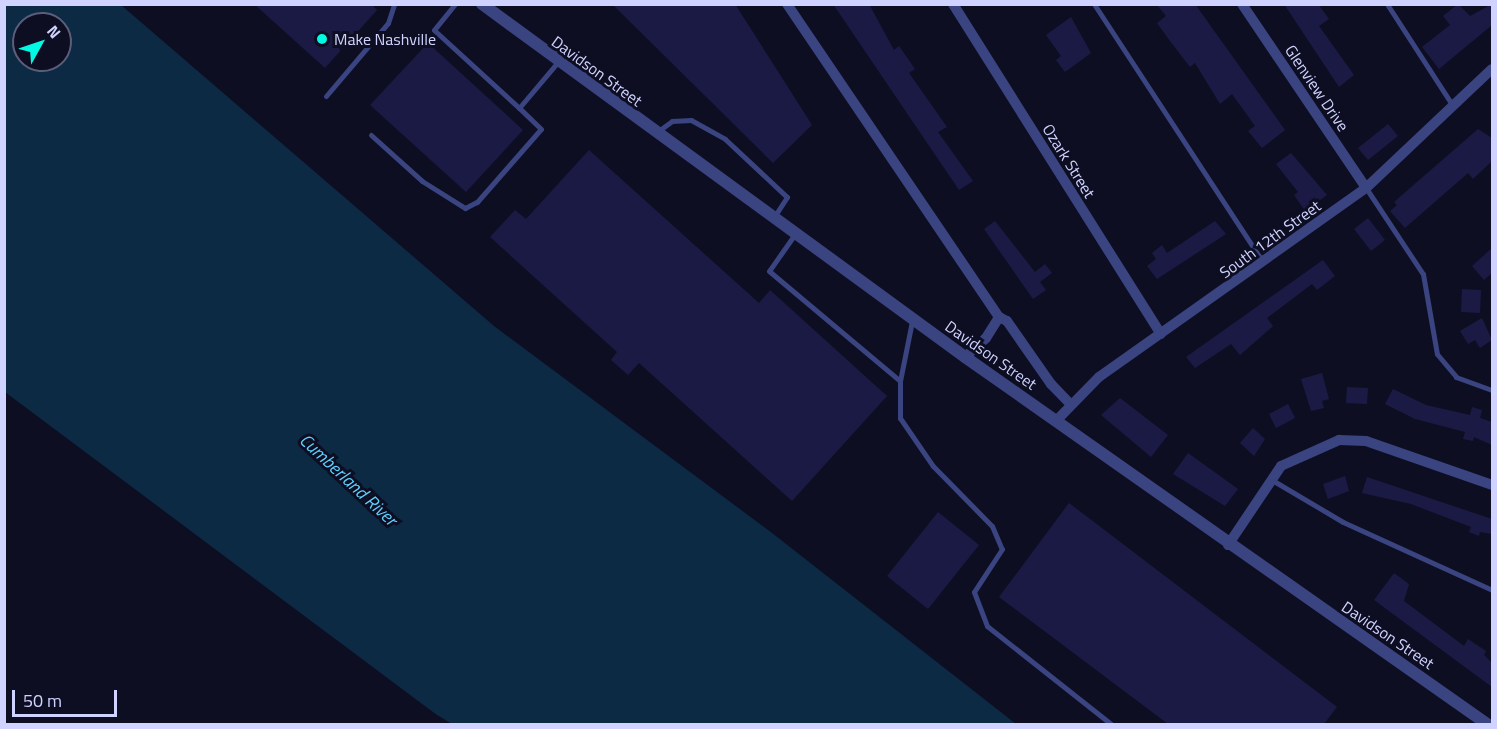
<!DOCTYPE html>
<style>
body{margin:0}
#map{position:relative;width:1497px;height:729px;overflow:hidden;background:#0e0e23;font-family:"Titillium Web",sans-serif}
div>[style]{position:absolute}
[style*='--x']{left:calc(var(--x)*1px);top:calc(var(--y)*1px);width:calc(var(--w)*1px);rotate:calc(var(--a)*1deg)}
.water>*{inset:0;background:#0c2a44}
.building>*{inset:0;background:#1b1a44}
.service>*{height:5px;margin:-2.5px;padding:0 2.5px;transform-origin:2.5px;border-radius:2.5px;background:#394481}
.minor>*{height:10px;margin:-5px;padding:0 5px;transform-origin:5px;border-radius:5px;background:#394481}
.tertiary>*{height:12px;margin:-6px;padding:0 6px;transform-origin:6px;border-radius:6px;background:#394481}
.dots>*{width:16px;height:16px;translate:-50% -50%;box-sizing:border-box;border:3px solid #0e0e23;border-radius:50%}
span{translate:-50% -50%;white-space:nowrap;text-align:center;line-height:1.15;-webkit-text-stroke:6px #0e0e23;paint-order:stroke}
.poi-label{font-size:16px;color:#d0d3ff}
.left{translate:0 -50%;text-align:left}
.street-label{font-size:16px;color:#d0d3ff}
.water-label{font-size:18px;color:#5fd1fe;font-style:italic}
.frame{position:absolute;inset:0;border:6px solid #d0d3ff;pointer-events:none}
.north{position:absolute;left:12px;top:12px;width:60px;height:60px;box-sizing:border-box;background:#0e0e23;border:2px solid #5c5d7b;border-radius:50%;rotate:50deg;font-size:16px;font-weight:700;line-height:24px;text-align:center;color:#d0d3ff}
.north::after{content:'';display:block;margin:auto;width:21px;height:27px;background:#02f9e4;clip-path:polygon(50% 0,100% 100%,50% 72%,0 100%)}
.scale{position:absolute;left:12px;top:690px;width:105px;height:27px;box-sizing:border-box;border:3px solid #d0d3ff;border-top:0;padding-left:8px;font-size:18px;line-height:21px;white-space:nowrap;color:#d0d3ff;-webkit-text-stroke:4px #0e0e23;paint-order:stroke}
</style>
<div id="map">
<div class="water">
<i style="clip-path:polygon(evenodd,4px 5px,121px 5px,494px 326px,772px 533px,1016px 724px,452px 724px,437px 715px,5px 392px,4px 5px,24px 24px,60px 24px,60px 60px,24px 60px,24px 24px)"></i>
</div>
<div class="building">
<i style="clip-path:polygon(254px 4px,371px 4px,377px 10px,325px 68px)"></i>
<i style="clip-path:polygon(612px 4px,735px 4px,812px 125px,773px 163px)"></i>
<i style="clip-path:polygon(833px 4px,869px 4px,894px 50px,899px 46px,915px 69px,909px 73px,947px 127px,938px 132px,973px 181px,959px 190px)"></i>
<i style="clip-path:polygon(1156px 4px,1195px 4px,1285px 130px,1262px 148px,1248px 131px,1255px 126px,1232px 94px,1220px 104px,1195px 63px,1190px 67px,1170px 41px,1157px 23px,1166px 16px)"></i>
<i style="clip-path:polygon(1284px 4px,1318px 4px,1329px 19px,1319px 26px,1354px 75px,1339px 87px)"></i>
<i style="clip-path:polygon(1458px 4px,1470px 16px,1492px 4px,1492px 25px,1439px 69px,1422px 47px,1450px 25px,1443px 16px)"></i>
<i style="clip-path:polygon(1071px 17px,1091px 53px,1065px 72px,1056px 60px,1061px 56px,1046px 35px)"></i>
<i style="clip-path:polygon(428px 43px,523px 130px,466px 192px,370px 105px)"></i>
<i style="clip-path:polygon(1388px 124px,1398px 136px,1368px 160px,1358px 148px)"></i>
<i style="clip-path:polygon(1478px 129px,1492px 138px,1492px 161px,1473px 179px,1468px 173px,1405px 228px,1390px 211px,1397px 205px,1394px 202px)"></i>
<i style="clip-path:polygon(589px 150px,759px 303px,770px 290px,887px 396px,792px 501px,639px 363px,628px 375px,611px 360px,617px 352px,490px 237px,515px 210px,526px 219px)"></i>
<i style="clip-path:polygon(1291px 153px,1327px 195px,1305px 211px,1294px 195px,1298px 192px,1276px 164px)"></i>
<i style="clip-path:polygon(1368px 218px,1385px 240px,1371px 251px,1354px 229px)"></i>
<i style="clip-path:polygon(995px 221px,1035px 272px,1045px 264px,1052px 273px,1040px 282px,1046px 290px,1033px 299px,984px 229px)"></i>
<i style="clip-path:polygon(1215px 221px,1226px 234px,1157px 279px,1147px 266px,1156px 259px,1152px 253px,1162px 245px,1167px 253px)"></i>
<i style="clip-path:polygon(1492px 248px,1492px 273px,1484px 280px,1472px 266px)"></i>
<i style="clip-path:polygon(1323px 260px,1335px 276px,1317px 290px,1312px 284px,1267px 318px,1273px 326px,1240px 355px,1231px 344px,1195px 368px,1186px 357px)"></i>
<i style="clip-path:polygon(1462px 289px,1481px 290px,1480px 313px,1461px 312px)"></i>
<i style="clip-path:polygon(1482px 318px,1492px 340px,1480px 348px,1475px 340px,1468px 344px,1460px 331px)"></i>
<i style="clip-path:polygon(1322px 373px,1329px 399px,1322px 401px,1324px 408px,1311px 411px,1301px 379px)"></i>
<i style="clip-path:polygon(1347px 387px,1368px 388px,1367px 404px,1346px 403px)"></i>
<i style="clip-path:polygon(1393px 389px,1426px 405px,1470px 415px,1472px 407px,1482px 410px,1480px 418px,1492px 422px,1492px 445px,1474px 437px,1473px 441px,1463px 439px,1465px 432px,1415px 419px,1385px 404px)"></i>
<i style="clip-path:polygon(1120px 398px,1168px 435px,1151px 457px,1101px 415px)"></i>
<i style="clip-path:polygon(1288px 404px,1295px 418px,1276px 428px,1269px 414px)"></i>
<i style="clip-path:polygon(1253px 428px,1265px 439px,1254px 456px,1240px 443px)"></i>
<i style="clip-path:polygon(1188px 453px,1238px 489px,1225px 506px,1173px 474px)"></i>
<i style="clip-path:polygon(1345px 476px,1349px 491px,1328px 499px,1323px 484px)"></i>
<i style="clip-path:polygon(1367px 477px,1492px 519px,1492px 534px,1480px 532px,1479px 536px,1469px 532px,1471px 527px,1411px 504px,1362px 493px)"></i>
<i style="clip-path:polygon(1069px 503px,1337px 707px,1324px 724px,1168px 724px,999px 597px)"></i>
<i style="clip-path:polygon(938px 512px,979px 545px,928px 609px,887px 576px)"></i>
<i style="clip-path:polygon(1394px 573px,1409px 584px,1404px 601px,1464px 646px,1468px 639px,1486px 651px,1484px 655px,1492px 663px,1492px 687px,1374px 600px)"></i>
</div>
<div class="service">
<i style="--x:455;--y:4;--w:33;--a:129"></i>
<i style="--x:434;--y:30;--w:115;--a:42.5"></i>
<i style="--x:519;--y:108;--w:59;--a:-49.8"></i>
<i style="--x:1094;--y:4;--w:307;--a:56.8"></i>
<i style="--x:1387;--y:4;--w:121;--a:57.1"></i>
<i style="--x:326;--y:96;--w:96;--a:-49.7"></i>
<i style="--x:388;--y:23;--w:20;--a:-72"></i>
<i style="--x:657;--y:132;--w:19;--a:-36"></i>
<i style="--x:672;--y:121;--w:19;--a:-3"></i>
<i style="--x:691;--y:120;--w:39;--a:29"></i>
<i style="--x:725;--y:139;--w:85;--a:43.1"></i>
<i style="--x:787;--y:197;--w:24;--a:123"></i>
<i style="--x:371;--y:135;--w:69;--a:42"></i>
<i style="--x:422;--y:181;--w:51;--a:32.1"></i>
<i style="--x:465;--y:208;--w:13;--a:-27"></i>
<i style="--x:477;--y:202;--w:97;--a:-48.8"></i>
<i style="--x:541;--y:129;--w:30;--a:-136"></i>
<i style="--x:1366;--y:188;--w:103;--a:56.5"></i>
<i style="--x:1423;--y:274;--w:81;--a:80.1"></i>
<i style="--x:1437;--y:354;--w:30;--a:50"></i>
<i style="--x:1456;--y:377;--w:38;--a:20"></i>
<i style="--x:795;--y:234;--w:45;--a:125.1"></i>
<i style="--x:769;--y:271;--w:171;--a:40"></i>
<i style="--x:900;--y:381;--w:37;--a:90"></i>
<i style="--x:900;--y:418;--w:58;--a:55.5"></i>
<i style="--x:933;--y:466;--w:84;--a:45.5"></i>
<i style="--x:992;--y:526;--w:25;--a:67"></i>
<i style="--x:1002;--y:549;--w:51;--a:123.1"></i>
<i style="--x:974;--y:592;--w:36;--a:69"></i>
<i style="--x:987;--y:626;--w:158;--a:38.3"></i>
<i style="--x:900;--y:381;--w:61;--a:-78.7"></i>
<i style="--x:1272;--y:480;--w:82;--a:30.6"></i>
<i style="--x:1343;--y:522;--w:164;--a:24.5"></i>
</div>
<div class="minor">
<i style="--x:787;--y:4;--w:378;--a:55.9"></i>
<i style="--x:999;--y:317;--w:9;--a:27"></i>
<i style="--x:1007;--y:321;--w:77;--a:55.1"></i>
<i style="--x:1051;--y:384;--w:28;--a:46"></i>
<i style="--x:953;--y:4;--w:390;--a:57.8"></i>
<i style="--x:1242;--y:4;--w:222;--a:56"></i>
<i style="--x:965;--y:357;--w:28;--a:-42"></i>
<i style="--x:986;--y:338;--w:25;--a:-58"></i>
<i style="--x:1056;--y:421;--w:62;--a:-45.7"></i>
<i style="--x:1099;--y:377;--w:327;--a:-35.3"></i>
<i style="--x:1366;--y:188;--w:173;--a:-43.4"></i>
<i style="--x:1228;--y:545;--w:95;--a:-56.1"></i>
<i style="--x:1281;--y:466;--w:64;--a:-24.1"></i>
<i style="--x:1339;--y:440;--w:27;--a:2"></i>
<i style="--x:1366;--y:441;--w:133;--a:19.2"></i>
</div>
<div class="tertiary">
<i style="--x:482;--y:4;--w:598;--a:36.16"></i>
<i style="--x:965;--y:357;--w:638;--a:35.11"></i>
</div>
<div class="dots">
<i style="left:322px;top:39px;background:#02f9e4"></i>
</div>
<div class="poi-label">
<span class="left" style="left:334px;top:39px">Make Nashville</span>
</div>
<div class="street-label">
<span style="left:597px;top:71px;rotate:36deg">Davidson Street</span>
<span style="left:1317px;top:88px;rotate:56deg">Glenview Drive</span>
<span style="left:1069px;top:161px;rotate:58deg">Ozark Street</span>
<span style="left:1270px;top:239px;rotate:-36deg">South 12th Street</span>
<span style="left:991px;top:355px;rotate:35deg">Davidson Street</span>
<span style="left:1388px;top:635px;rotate:34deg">Davidson Street</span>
</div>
<div class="water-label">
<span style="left:348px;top:480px;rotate:43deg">Cumberland River</span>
</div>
<div class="frame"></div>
<div class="north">N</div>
<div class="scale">50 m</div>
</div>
